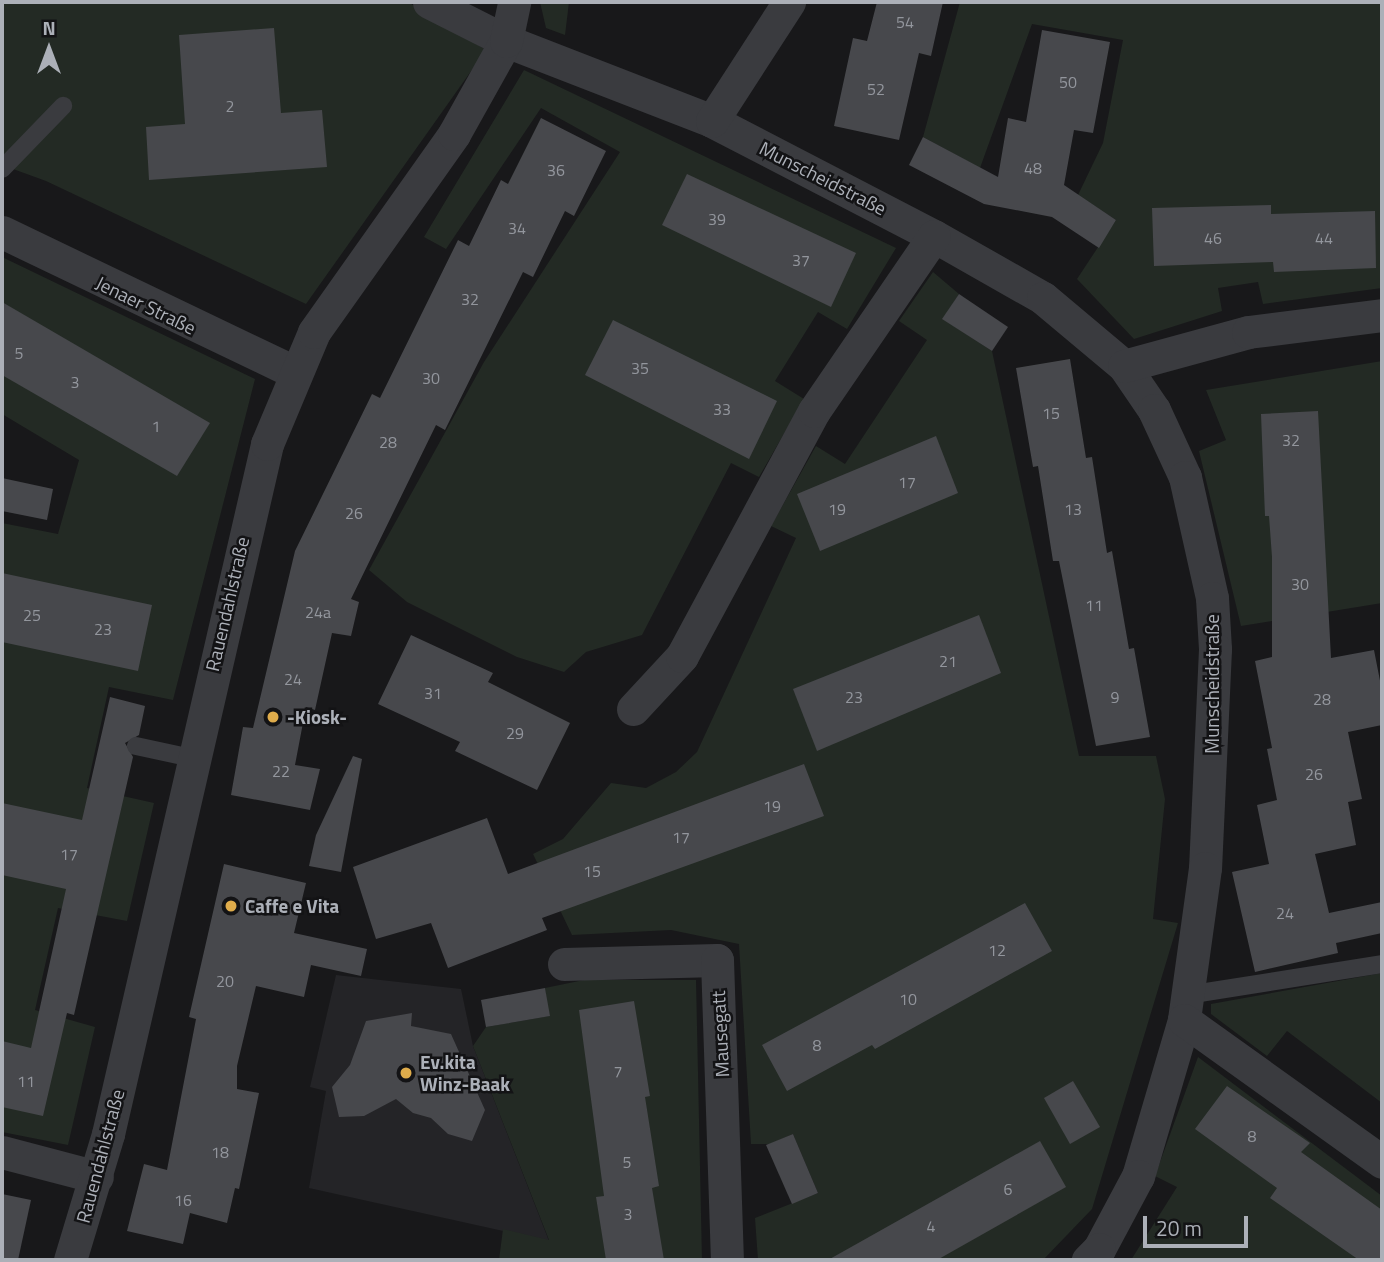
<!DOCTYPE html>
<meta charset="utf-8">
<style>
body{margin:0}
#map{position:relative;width:1384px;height:1262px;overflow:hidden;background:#18181a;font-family:"Titillium Web",sans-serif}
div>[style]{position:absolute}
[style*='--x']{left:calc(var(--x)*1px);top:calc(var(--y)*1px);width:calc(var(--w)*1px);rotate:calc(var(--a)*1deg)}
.built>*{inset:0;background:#242427}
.green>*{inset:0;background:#232a24}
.building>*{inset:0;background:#47484c}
.service>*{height:18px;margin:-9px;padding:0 9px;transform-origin:9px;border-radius:9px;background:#3a3b3f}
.minor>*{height:33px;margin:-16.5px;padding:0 16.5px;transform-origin:16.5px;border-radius:16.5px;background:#3a3b3f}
.dots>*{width:19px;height:19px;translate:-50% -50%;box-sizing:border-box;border:4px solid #131315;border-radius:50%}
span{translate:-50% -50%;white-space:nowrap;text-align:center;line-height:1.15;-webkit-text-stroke:5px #131315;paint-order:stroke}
.number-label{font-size:16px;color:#93969d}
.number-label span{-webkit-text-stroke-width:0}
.street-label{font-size:19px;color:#acb0b8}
.poi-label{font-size:19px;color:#acb0b8;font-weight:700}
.left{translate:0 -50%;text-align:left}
.frame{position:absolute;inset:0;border:4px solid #acb0b8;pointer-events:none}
.north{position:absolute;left:14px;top:14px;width:70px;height:70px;-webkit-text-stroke:5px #131315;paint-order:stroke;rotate:0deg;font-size:19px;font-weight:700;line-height:28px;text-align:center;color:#acb0b8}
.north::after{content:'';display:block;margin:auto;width:24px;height:32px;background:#acb0b8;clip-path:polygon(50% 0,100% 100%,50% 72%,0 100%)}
.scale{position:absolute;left:1143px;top:1216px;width:105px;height:32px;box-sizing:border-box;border:4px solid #acb0b8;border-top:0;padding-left:9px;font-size:21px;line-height:24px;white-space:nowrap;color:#acb0b8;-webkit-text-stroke:5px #131315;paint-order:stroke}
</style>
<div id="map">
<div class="built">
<i style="clip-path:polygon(336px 975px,461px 989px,473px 1046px,549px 1241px,309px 1188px,326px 1091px,310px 1087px)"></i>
</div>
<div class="green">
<i style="clip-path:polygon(2px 2px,408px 2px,486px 50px,306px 304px,46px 181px,2px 165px)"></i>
<i style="clip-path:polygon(540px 2px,569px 2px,565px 35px,546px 28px)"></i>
<i style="clip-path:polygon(960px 2px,1382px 2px,1382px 288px,1263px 304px,1258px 282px,1218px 288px,1222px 311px,1134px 339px,1077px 279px,1116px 220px,1078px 195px,1103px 143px,1123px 40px,1032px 24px,980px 168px,923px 137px)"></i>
<i style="clip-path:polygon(524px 70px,896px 248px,847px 329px,818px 312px,775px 381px,804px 399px,759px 477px,731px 463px,642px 635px,586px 652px,564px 672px,517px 657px,407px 602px,369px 570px,484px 362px,620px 152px,541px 108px,446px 249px,424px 237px)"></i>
<i style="clip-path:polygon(2px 257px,255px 379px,173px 700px,109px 687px,87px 788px,154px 803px,127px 921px,58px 908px,35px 1010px,95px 1027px,68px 1145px,2px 1132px,2px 523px,58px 534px,79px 460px,2px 414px)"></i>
<i style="clip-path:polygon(933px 272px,959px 294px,943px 319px,992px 351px,1079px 756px,1156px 756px,1165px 799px,1153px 919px,1178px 923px,1092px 1209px,1043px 1260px,758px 1260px,755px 1218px,818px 1193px,793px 1134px,770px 1144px,751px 1144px,739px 944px,671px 930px,572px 935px,533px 854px,563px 839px,611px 783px,646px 788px,676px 772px,697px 752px,796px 538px,771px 526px,816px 446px,845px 464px,927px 340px,899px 321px)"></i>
<i style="clip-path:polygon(1382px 361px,1382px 603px,1241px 626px,1199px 451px,1226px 440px,1206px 390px)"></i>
<i style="clip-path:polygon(1382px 973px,1382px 1103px,1287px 1031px,1267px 1056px,1211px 1014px,1211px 1004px)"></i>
<i style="clip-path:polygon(584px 980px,696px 980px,702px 1260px,499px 1260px,503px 1229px,549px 1240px,473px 1046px,486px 1027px,549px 1016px,545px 988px)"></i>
<i style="clip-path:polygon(1198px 1057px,1382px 1196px,1382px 1260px,1131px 1260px,1177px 1187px,1155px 1176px)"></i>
</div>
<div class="building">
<i style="clip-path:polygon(877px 2px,943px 2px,931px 56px,919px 53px,899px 140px,834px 126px,853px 38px,867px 41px)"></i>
<i style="clip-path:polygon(274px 28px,281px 113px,322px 110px,327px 167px,149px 180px,146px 127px,185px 124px,179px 35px)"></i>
<i style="clip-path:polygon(1042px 30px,1110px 42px,1093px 133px,1074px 130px,1064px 185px,1116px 220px,1099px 248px,1052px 217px,984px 204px,909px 165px,923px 137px,998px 177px,1008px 118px,1026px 122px)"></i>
<i style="clip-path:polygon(541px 118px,606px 151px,574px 216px,565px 211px,533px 277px,523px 272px,445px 430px,436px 425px,351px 599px,359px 602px,351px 636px,332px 633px,315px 710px,306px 707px,295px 765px,320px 769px,310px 810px,231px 795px,243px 727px,253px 728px,295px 551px,372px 394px,380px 398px,458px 240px,469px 246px,501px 180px,508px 184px)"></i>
<i style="clip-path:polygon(687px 174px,856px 253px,831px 307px,662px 225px)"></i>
<i style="clip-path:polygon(1271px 205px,1271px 214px,1375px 211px,1376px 268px,1274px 272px,1273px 262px,1154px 266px,1152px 208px)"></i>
<i style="clip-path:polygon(959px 294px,1008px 327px,992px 351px,942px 319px)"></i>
<i style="clip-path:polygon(2px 302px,210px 423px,177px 476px,2px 375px)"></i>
<i style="clip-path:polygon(613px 320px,777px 401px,749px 459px,585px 375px)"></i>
<i style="clip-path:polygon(1070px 359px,1086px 458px,1092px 457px,1107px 553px,1112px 551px,1129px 649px,1134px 648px,1150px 737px,1096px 746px,1059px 561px,1053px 561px,1038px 466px,1033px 467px,1016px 368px)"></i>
<i style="clip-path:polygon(1318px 411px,1331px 658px,1374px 650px,1382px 691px,1382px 725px,1348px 732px,1362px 799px,1348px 802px,1356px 845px,1315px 854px,1329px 913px,1382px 902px,1382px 933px,1336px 943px,1338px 953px,1255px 972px,1232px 872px,1269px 864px,1257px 805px,1277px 800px,1267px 749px,1272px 748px,1255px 661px,1272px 657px,1272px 557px,1269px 516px,1265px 516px,1261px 414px)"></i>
<i style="clip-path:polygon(936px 436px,958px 493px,820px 551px,797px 494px)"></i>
<i style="clip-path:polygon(2px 478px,53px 489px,47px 520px,2px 511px)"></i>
<i style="clip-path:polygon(2px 573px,152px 605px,138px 671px,2px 642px)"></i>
<i style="clip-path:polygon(979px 615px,1001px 673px,817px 751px,793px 689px)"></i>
<i style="clip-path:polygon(411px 635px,493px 673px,488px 682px,570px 723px,537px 790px,455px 751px,460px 742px,378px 704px)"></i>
<i style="clip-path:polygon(110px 697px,145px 706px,139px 735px,125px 743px,133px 757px,74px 1015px,67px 1013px,43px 1116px,2px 1107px,2px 1041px,31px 1048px,66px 889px,2px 875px,2px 803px,82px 820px)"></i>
<i style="clip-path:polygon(353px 756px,362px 759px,341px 872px,309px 866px,316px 835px)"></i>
<i style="clip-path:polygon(804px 764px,824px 816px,542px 918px,547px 930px,448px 968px,431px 923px,376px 939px,353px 867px,487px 818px,508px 874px)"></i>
<i style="clip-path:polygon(224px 864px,306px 883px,294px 933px,367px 949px,361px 976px,311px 965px,304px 997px,256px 986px,237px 1066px,237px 1089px,259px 1093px,239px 1189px,235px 1188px,227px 1223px,190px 1213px,183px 1244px,127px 1231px,144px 1164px,167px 1170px,196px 1019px,189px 1017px)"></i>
<i style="clip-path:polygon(1025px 903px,1052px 951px,875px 1049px,872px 1045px,787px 1091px,762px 1045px)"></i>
<i style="clip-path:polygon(545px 988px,550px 1016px,486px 1027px,481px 1000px)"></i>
<i style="clip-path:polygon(634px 1001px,650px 1096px,645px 1097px,659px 1186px,652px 1188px,664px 1260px,606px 1260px,596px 1197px,604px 1196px,579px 1010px)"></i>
<i style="clip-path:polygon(412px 1013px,411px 1026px,451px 1034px,485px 1110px,472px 1141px,448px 1134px,431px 1118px,413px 1113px,396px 1099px,364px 1116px,339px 1117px,332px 1087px,350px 1065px,366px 1021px)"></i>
<i style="clip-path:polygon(1073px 1081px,1100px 1127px,1070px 1144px,1044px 1098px)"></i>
<i style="clip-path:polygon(1227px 1086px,1310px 1143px,1301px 1152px,1382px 1210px,1382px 1260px,1359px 1260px,1270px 1198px,1277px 1188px,1195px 1129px)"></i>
<i style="clip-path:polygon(793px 1134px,818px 1193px,792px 1204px,766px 1145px)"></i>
<i style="clip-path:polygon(1040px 1141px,1066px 1187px,937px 1260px,828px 1260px)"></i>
<i style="clip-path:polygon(2px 1194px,31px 1200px,18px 1260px,2px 1260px)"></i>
</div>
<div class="service">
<i style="--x:2;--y:169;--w:88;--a:-45.9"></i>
<i style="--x:136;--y:746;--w:57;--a:12.1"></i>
<i style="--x:1187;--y:995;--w:197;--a:-9"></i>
</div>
<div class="minor">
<i style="--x:429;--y:2;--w:86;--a:26.9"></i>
<i style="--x:506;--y:41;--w:221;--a:21.2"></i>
<i style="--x:712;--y:121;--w:250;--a:27.4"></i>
<i style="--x:934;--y:236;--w:125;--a:29.6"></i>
<i style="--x:1043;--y:298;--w:106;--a:40"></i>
<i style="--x:1124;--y:366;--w:53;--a:55.7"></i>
<i style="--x:1154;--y:410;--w:74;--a:65.2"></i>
<i style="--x:1185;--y:477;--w:124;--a:77.4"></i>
<i style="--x:1212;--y:598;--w:51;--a:86.6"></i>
<i style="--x:1215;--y:649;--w:219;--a:92.6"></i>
<i style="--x:1205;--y:868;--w:153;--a:97.9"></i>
<i style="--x:1184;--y:1020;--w:163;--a:106.4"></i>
<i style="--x:1138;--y:1176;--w:83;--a:118.1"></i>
<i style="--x:1099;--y:1249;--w:16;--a:135"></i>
<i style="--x:712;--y:121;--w:142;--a:-57.1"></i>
<i style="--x:2;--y:232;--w:324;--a:25.6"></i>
<i style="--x:1124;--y:366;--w:129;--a:-15.3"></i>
<i style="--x:1248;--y:332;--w:135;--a:-7.2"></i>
<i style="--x:633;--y:709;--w:72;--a:-47.2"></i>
<i style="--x:682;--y:656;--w:278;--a:-61.7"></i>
<i style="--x:814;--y:411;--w:212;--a:-55.6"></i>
<i style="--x:564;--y:964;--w:153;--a:-1.5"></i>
<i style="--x:717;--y:960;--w:300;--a:88.1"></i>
<i style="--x:1184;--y:1020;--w:244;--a:35.6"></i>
<i style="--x:2;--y:1152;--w:98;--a:14.7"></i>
<i style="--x:70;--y:1260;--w:132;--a:-73.2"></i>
<i style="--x:108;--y:1134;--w:708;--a:-77.02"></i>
<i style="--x:267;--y:444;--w:121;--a:-67.2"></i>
<i style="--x:314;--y:332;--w:242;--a:-54.7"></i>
<i style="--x:454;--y:134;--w:107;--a:-60.8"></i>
<i style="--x:506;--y:41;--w:40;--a:-78"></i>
</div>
<div class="dots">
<i style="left:273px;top:717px;background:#dfac4b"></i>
<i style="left:231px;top:906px;background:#dfac4b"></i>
<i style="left:406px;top:1073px;background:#dfac4b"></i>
</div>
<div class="number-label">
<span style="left:905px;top:22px">54</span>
<span style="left:1068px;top:82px">50</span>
<span style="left:876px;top:89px">52</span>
<span style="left:230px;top:106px">2</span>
<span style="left:1033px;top:168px">48</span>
<span style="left:556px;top:170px">36</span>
<span style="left:717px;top:219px">39</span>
<span style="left:517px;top:228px">34</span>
<span style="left:1213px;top:238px">46</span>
<span style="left:1324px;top:238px">44</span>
<span style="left:801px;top:260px">37</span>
<span style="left:470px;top:299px">32</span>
<span style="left:19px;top:353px">5</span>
<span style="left:640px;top:368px">35</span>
<span style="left:431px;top:378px">30</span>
<span style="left:75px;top:382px">3</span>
<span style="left:722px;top:409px">33</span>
<span style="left:1051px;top:413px">15</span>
<span style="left:156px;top:426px">1</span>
<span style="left:1291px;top:440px">32</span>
<span style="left:388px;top:442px">28</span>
<span style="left:907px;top:482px">17</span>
<span style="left:837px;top:509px">19</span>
<span style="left:1073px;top:509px">13</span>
<span style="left:354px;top:513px">26</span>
<span style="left:1300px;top:584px">30</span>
<span style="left:1094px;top:605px">11</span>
<span style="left:318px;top:612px">24a</span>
<span style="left:32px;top:615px">25</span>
<span style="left:103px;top:629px">23</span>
<span style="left:948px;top:661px">21</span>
<span style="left:293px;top:679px">24</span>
<span style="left:433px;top:693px">31</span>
<span style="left:854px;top:697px">23</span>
<span style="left:1115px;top:697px">9</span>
<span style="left:1322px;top:699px">28</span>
<span style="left:515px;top:733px">29</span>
<span style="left:281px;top:771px">22</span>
<span style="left:1314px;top:774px">26</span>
<span style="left:772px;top:806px">19</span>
<span style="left:681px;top:837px">17</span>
<span style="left:69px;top:854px">17</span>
<span style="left:592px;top:871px">15</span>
<span style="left:1285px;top:913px">24</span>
<span style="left:997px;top:950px">12</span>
<span style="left:225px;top:981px">20</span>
<span style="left:908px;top:999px">10</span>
<span style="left:817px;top:1045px">8</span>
<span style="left:618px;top:1071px">7</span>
<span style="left:26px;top:1081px">11</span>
<span style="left:1252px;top:1136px">8</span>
<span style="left:220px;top:1152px">18</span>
<span style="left:627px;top:1162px">5</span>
<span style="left:1008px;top:1189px">6</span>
<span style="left:183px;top:1200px">16</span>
<span style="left:628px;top:1214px">3</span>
<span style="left:931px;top:1226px">4</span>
</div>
<div class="street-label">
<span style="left:823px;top:178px;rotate:27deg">Munscheidstraße</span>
<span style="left:146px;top:305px;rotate:26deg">Jenaer Straße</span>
<span style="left:227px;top:604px;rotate:-77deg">Rauendahlstraße</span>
<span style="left:1212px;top:684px;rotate:-90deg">Munscheidstraße</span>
<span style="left:720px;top:1034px;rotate:-93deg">Mausegatt</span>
<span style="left:100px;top:1156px;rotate:-75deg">Rauendahlstraße</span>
</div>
<div class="poi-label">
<span class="left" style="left:287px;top:717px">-Kiosk-</span>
<span class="left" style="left:245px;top:906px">Caffe e Vita</span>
<span class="left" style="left:420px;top:1073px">Ev.kita<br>Winz-Baak</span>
</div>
<div class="frame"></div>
<div class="north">N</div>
<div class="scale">20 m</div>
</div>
